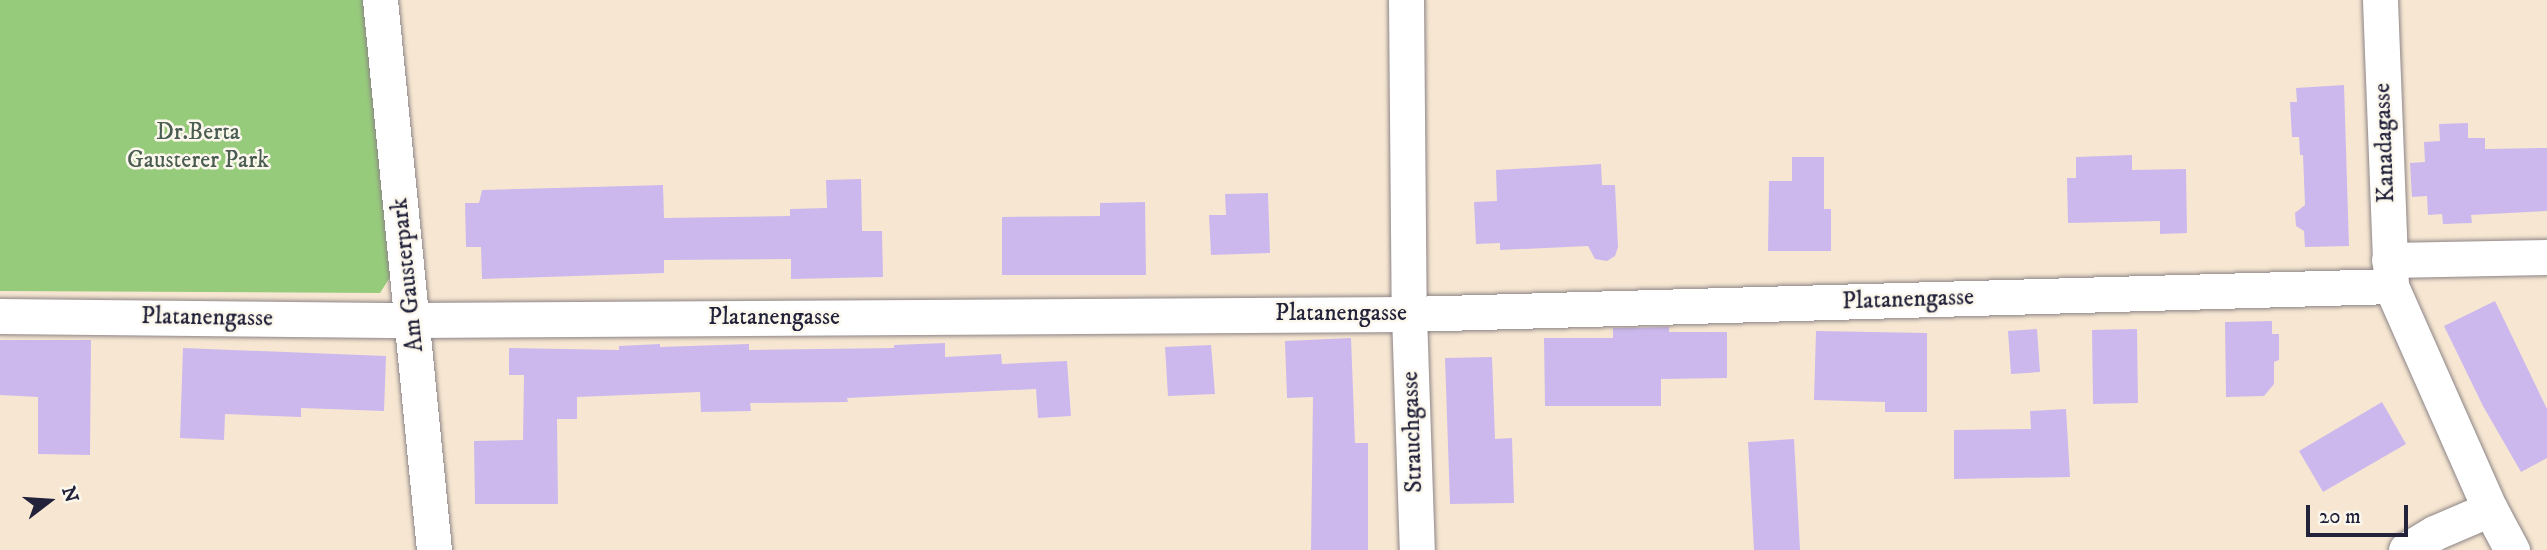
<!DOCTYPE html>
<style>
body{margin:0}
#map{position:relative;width:2547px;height:550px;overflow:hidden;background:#f7e7d2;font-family:"IM FELL DW Pica",serif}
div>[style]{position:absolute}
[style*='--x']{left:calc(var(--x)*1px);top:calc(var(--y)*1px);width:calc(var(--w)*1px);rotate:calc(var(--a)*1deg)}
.green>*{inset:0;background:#97cb7c}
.building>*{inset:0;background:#ccb8ed}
.roads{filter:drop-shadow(0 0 2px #8c8486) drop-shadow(0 0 2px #8c8486)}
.minor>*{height:35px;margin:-17.5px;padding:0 17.5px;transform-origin:17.5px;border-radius:17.5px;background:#fff}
span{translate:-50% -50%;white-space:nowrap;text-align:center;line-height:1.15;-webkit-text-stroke:5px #fbf7ec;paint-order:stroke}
.park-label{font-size:24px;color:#4b5d52}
.street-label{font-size:24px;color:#22223b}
.north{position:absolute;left:14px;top:466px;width:70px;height:70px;-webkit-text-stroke:5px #fbf7ec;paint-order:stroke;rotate:73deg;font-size:19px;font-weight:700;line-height:28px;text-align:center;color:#22223b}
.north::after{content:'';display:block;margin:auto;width:24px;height:32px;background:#22223b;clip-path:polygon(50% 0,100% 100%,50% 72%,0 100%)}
.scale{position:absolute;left:2306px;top:505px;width:102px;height:32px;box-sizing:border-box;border:4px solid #22223b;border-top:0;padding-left:9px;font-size:21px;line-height:24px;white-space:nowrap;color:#22223b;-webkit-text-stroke:5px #fbf7ec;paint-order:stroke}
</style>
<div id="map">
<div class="green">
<i style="clip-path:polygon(0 0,371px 0,396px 268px,380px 293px,0 291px)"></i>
</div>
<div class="building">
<i style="clip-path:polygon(2344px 85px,2349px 246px,2305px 247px,2304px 231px,2296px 226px,2295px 213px,2305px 205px,2303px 155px,2300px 155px,2299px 137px,2292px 137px,2290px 102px,2297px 102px,2296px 88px)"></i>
<i style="clip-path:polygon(2468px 123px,2468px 138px,2485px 138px,2485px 149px,2547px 148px,2547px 211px,2471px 215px,2472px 223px,2443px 224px,2442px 214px,2428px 215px,2427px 196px,2412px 197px,2410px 163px,2425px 162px,2424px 142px,2440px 141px,2439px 124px)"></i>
<i style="clip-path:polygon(2132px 155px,2132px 170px,2186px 169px,2187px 233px,2160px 234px,2160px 221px,2068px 223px,2067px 178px,2076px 178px,2076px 157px)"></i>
<i style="clip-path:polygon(1792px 157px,1824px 157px,1824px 209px,1831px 209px,1831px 251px,1768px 251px,1769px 181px,1792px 181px)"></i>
<i style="clip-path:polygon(1601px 164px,1602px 185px,1615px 185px,1618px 247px,1615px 256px,1607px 261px,1595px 259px,1588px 246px,1500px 250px,1500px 243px,1476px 244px,1474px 202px,1497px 201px,1496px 170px)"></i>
<i style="clip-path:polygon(861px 179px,862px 231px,882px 231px,883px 277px,791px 279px,791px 259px,664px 260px,664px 273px,482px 279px,481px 247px,466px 247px,465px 203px,479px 203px,482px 190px,663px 185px,664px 218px,790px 216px,790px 209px,827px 208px,826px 180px)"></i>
<i style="clip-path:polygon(1268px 193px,1270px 253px,1211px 255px,1209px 215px,1226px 215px,1225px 194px)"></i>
<i style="clip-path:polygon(1145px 202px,1146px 275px,1002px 275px,1002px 217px,1100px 216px,1100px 203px)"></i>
<i style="clip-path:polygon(2495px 301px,2547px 409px,2547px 458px,2521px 472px,2483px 406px,2444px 326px)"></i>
<i style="clip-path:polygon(2272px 321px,2272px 334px,2279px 334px,2279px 360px,2274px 362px,2274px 384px,2264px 396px,2226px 397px,2225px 322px)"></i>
<i style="clip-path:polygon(1669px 327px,1669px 332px,1727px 332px,1727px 378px,1661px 379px,1661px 406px,1545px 406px,1544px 338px,1613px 338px,1613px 328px)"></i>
<i style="clip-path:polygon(2037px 329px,2040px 372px,2011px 374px,2008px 331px)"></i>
<i style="clip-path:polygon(2137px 329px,2138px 403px,2093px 404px,2092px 330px)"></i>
<i style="clip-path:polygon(1816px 331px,1927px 333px,1927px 412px,1885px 412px,1885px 402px,1814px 400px)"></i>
<i style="clip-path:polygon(1351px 338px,1355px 443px,1368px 443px,1368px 550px,1311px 550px,1313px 397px,1287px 398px,1285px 341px)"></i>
<i style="clip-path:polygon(0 340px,91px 340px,90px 455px,38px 454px,38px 397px,0 395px)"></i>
<i style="clip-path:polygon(945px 343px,945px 357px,1001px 354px,1002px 364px,1067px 361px,1071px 416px,1038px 418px,1036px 389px,847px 398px,848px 402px,750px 403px,751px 411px,701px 412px,700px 392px,577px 397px,577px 419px,557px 419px,558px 504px,475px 504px,474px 441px,523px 440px,524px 375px,509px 375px,509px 348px,619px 350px,619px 346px,660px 344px,660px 347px,749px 344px,749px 350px,894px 348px,894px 345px)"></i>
<i style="clip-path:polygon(1211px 345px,1215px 394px,1168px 396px,1165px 347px)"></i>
<i style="clip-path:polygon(183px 348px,386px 356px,384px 411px,301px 408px,301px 417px,225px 414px,224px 440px,180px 438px)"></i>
<i style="clip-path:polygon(1492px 357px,1495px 439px,1512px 438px,1514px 503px,1450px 504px,1445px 358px)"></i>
<i style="clip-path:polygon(2382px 402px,2406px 444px,2323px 492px,2299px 451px)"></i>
<i style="clip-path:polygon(2066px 409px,2070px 477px,1954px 479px,1954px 430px,2031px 429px,2030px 411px)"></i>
<i style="clip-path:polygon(1794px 439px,1800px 550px,1754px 550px,1748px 442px)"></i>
</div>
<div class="roads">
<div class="minor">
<i style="--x:380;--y:0;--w:553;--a:84.39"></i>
<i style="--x:1406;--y:0;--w:314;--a:89.5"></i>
<i style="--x:1409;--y:314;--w:236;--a:88.1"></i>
<i style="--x:2380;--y:0;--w:286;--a:87.8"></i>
<i style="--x:2391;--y:286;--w:244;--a:66.1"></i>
<i style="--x:2490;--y:509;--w:47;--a:61.8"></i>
<i style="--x:2389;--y:260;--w:158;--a:-1.1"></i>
<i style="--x:0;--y:316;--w:413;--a:0.6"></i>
<i style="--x:413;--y:320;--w:996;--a:-0.35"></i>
<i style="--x:1409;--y:314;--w:982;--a:-1.63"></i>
<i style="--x:2406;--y:550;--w:33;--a:-31"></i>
<i style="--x:2434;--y:533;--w:61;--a:-23.2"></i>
</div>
</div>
<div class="park-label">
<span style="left:198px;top:147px">Dr.Berta<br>Gausterer Park</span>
</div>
<div class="street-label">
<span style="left:2385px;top:143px;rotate:-92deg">Kanadagasse</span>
<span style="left:408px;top:275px;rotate:-96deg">Am Gausterpark</span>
<span style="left:1908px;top:300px;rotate:-2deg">Platanengasse</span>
<span style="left:1341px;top:314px">Platanengasse</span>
<span style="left:207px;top:318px;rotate:1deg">Platanengasse</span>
<span style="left:774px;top:318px">Platanengasse</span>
<span style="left:1413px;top:432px;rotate:-92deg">Strauchgasse</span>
</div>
<div class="north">N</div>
<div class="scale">20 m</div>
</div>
